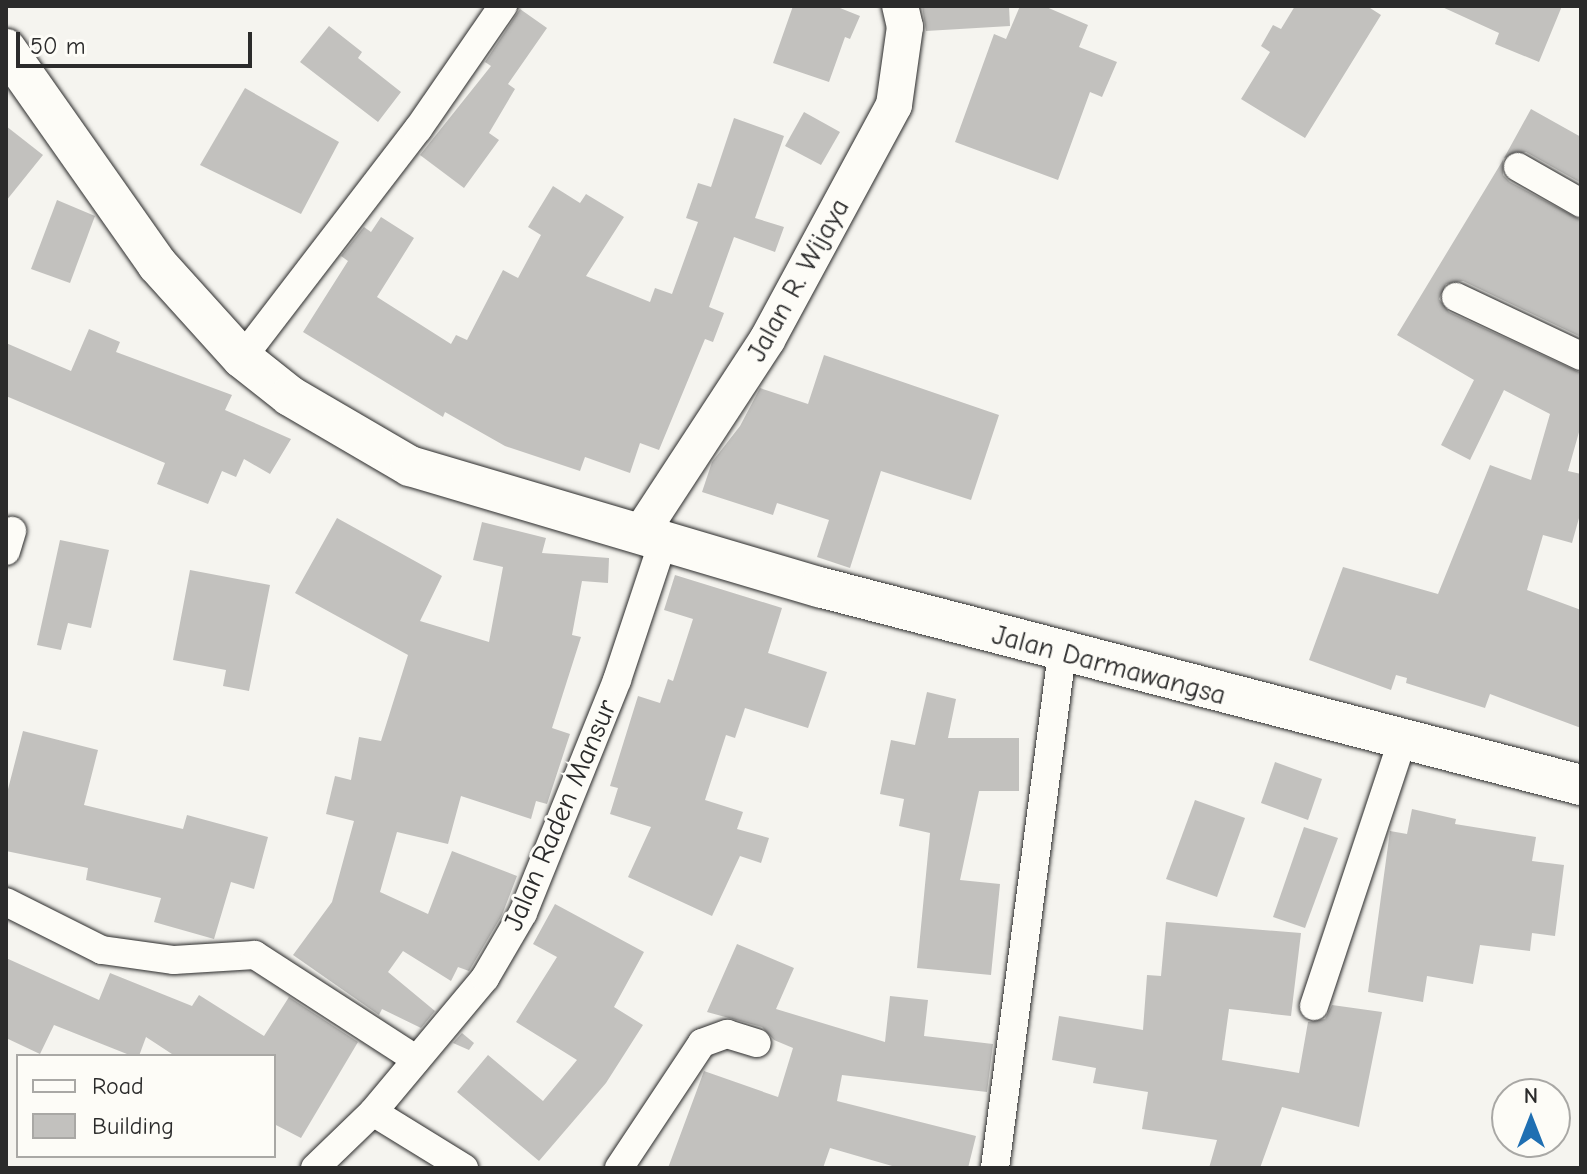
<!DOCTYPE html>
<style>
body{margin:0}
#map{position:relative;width:1587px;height:1174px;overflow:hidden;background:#f5f4ef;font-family:"Comic Neue",sans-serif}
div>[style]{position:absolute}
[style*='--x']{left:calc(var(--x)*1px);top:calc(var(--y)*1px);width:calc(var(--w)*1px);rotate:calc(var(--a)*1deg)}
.building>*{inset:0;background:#c2c1be}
.roads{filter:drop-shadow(0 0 2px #2b2b2b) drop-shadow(0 0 2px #2b2b2b)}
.minor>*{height:28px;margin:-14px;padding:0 14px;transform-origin:14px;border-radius:14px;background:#fdfcf7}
.tertiary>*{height:36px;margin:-18px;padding:0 18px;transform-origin:18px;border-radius:18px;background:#fdfcf7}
.secondary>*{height:40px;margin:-20px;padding:0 20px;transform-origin:20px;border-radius:20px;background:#fdfcf7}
span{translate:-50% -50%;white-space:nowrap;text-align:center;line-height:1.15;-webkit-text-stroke:6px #fdfcf7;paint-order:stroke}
.street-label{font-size:28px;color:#2b2b2b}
.frame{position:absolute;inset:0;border:8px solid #2b2b2b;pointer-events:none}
.legend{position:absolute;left:16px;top:1054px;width:260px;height:104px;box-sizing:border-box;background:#fdfcf7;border:2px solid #a9a8a5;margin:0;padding:10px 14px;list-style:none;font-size:24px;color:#2b2b2b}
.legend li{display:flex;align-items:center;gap:16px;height:40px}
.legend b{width:40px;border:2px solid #a9a8a5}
.north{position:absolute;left:1491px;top:1078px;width:80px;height:80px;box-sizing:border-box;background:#fdfcf7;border:2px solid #a9a8a5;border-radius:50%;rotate:0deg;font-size:22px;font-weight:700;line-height:32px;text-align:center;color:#2b2b2b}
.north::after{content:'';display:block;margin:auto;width:28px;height:36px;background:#1f6fb2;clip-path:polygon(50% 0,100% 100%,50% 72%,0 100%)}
.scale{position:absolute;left:16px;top:32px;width:236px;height:36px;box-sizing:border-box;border:4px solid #2b2b2b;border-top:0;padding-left:10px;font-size:24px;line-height:28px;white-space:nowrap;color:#2b2b2b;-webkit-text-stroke:6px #fdfcf7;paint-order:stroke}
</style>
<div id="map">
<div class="building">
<i style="clip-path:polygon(793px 6px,835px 6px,860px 16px,850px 39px,845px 37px,829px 82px,773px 63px)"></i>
<i style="clip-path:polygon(922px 6px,1009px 6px,1010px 26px,926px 31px)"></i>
<i style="clip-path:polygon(1020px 6px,1044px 6px,1088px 25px,1079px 47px,1117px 62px,1102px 97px,1090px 92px,1058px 180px,955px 142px,994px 34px,1006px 39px)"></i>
<i style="clip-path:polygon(1295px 6px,1367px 6px,1381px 15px,1305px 138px,1241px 99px,1270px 52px,1261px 46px,1273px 25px,1281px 29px)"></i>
<i style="clip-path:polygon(1440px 6px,1562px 6px,1539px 62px,1495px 44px,1499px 33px)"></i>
<i style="clip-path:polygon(520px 9px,547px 28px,508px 84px,515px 89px,489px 133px,499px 140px,464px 188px,420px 155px,491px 66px,485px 62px)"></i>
<i style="clip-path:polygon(329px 26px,362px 52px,358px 58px,401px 92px,378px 122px,300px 62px)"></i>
<i style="clip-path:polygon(245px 88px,339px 142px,301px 214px,200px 165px)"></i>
<i style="clip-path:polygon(1531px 109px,1581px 137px,1581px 183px,1526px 152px,1504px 158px)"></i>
<i style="clip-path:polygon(804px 112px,840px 132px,821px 165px,785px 146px)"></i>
<i style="clip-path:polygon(734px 118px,784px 136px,755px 218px,784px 227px,775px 252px,734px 237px,709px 307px,724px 313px,713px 342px,705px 339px,659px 450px,640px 443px,630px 473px,585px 457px,580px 471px,505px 446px,445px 412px,443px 417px,303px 332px,348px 261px,341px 256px,364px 227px,371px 232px,381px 217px,414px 238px,377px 297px,451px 344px,456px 335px,467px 340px,503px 270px,518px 278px,541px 235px,528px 227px,553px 186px,580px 203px,586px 194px,624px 217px,586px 276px,650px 302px,655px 288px,672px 294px,698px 222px,686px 218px,698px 183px,711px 187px)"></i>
<i style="clip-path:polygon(6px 126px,43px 155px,6px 201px)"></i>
<i style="clip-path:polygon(1503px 160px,1503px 175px,1510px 182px,1581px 220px,1581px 337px,1463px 281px,1446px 284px,1439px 299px,1449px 312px,1581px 373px,1581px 425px,1568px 471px,1581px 474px,1581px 511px,1572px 543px,1543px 535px,1527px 590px,1581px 610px,1581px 728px,1490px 694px,1485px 708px,1406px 683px,1407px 678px,1396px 675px,1391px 690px,1309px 660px,1343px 567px,1438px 594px,1490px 465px,1531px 480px,1550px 414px,1504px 390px,1470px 460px,1441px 445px,1474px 380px,1397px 335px)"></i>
<i style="clip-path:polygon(57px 200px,95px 216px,70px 283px,31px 269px)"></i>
<i style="clip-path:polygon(89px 329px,120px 342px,116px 352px,232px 395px,225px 410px,291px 439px,270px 474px,244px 459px,236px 477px,222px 471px,208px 504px,157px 484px,165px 463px,6px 396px,6px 343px,71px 371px)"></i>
<i style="clip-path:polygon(824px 355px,999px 415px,971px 500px,881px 471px,850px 568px,817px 557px,829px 520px,777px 503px,773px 515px,702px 492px,712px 462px,740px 426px,760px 388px,808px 404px)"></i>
<i style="clip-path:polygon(337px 518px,442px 576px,420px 621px,489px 642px,503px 567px,473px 560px,482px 522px,546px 538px,542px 553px,609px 558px,608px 583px,582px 581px,572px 635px,581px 637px,552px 728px,570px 734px,547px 804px,536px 801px,531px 819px,461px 796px,448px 844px,397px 832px,380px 892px,428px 914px,452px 851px,517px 876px,502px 915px,469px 971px,458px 967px,451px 981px,403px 951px,388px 972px,435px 1011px,421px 1028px,382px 1009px,379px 1015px,293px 955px,332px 902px,354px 821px,326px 814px,335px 776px,351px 780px,359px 737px,381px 741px,408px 655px,295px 593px)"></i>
<i style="clip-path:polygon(60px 540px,109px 550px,91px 628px,68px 623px,61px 650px,37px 645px)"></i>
<i style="clip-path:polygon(190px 570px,270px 585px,249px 691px,223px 686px,226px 670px,173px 660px)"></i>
<i style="clip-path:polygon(675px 575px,782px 608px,768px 653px,827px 672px,808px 728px,745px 708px,735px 738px,726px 735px,705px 800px,743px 812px,737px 829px,769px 838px,761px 863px,740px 856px,712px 916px,628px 877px,651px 827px,610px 814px,618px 788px,610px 786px,638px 696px,660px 703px,668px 679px,673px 681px,693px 619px,664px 610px)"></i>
<i style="clip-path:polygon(927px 692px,956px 699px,948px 738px,1019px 738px,1019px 791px,979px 791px,960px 880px,1000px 884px,991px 975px,917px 968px,930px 833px,899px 826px,904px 799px,880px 794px,891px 740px,915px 745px)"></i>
<i style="clip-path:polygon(23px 731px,98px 750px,84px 805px,183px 829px,187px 815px,268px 837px,254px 889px,231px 882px,214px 939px,154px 922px,161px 898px,86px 880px,88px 868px,6px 851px,6px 797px)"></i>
<i style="clip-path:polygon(1275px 762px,1322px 779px,1308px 820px,1261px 803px)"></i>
<i style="clip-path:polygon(1195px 800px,1245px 818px,1217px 897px,1166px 879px)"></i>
<i style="clip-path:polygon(1412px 809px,1456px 819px,1455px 824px,1536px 837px,1532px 861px,1564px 865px,1555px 936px,1532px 933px,1530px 951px,1480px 945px,1473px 984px,1427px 976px,1423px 1002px,1368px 992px,1390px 831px,1407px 834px)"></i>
<i style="clip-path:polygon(1304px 827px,1338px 838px,1305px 928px,1273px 917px)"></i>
<i style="clip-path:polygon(555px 904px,644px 952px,614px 1007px,643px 1025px,606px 1083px,539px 1161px,457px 1092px,488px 1055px,543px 1101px,577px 1060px,516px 1022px,557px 957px,533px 944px)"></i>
<i style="clip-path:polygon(1166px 922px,1301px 933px,1291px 1016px,1229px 1009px,1222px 1060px,1299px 1073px,1308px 1022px,1325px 1019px,1332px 1005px,1382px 1012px,1359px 1127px,1282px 1107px,1260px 1168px,1209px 1168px,1217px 1140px,1142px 1129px,1148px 1092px,1093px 1083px,1096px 1068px,1052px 1060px,1059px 1016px,1143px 1030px,1147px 975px,1161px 976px)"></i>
<i style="clip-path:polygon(737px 944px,794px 968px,776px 1009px,885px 1042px,890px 996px,928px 1000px,924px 1036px,993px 1044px,987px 1092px,842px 1075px,837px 1101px,976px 1136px,968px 1168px,899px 1168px,830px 1148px,823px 1168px,668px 1168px,704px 1071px,778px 1097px,793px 1048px,774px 1040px,762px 1027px,707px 1012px)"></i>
<i style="clip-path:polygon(6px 958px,99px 1000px,110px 973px,192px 1006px,199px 995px,264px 1036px,289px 997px,358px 1042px,301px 1138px,274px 1124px,274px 1056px,175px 1056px,146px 1037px,139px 1056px,132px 1056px,54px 1025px,40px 1054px,6px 1038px)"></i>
<i style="clip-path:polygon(462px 1033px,474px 1043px,469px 1050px,453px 1043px)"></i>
</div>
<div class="roads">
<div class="minor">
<i style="--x:1518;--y:167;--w:73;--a:29.7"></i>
<i style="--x:1456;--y:297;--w:138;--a:25.3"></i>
<i style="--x:242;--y:358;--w:289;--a:-52.5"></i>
<i style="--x:418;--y:129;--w:150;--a:-55.4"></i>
<i style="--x:6;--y:551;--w:21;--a:-73"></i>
<i style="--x:6;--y:902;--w:107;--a:26.6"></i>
<i style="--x:102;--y:950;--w:73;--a:7.9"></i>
<i style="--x:174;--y:960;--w:81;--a:-3.5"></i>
<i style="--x:255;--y:955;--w:192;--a:32.9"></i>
<i style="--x:1314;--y:1006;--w:278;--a:-71.6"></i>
<i style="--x:373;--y:1112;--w:107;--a:31.6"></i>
<i style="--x:315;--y:1168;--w:81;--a:-44"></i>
<i style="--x:373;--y:1112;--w:175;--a:-50.1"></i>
<i style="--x:485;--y:978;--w:75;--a:-59.7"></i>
<i style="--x:523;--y:913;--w:251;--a:-68"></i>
<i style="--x:617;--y:680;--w:145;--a:-71.6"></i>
<i style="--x:619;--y:1168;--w:150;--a:-56.4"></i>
<i style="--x:702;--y:1043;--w:27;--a:-20"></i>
<i style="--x:727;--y:1034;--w:31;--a:17"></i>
<i style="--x:995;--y:1168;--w:519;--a:-82.59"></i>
</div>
<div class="tertiary">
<i style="--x:640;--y:534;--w:232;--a:-56.8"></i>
<i style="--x:767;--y:340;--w:267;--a:-61.6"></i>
<i style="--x:894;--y:105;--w:79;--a:-82"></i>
<i style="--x:905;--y:27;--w:22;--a:-103"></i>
</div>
<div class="secondary">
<i style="--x:6;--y:49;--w:263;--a:54.9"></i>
<i style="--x:157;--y:264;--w:127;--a:47.9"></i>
<i style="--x:242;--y:358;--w:61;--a:38.4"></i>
<i style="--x:290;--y:396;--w:139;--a:30.3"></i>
<i style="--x:410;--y:466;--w:427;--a:16.5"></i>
<i style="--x:819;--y:587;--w:787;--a:14.57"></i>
</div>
</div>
<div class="street-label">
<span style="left:798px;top:280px;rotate:-61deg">Jalan R. Wijaya</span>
<span style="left:1109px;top:665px;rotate:15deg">Jalan Darmawangsa</span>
<span style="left:560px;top:815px;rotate:-67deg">Jalan Raden Mansur</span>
</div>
<div class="frame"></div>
<ul class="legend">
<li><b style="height:10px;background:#fdfcf7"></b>Road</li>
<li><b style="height:22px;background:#c2c1be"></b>Building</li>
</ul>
<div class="north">N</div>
<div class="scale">50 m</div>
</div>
